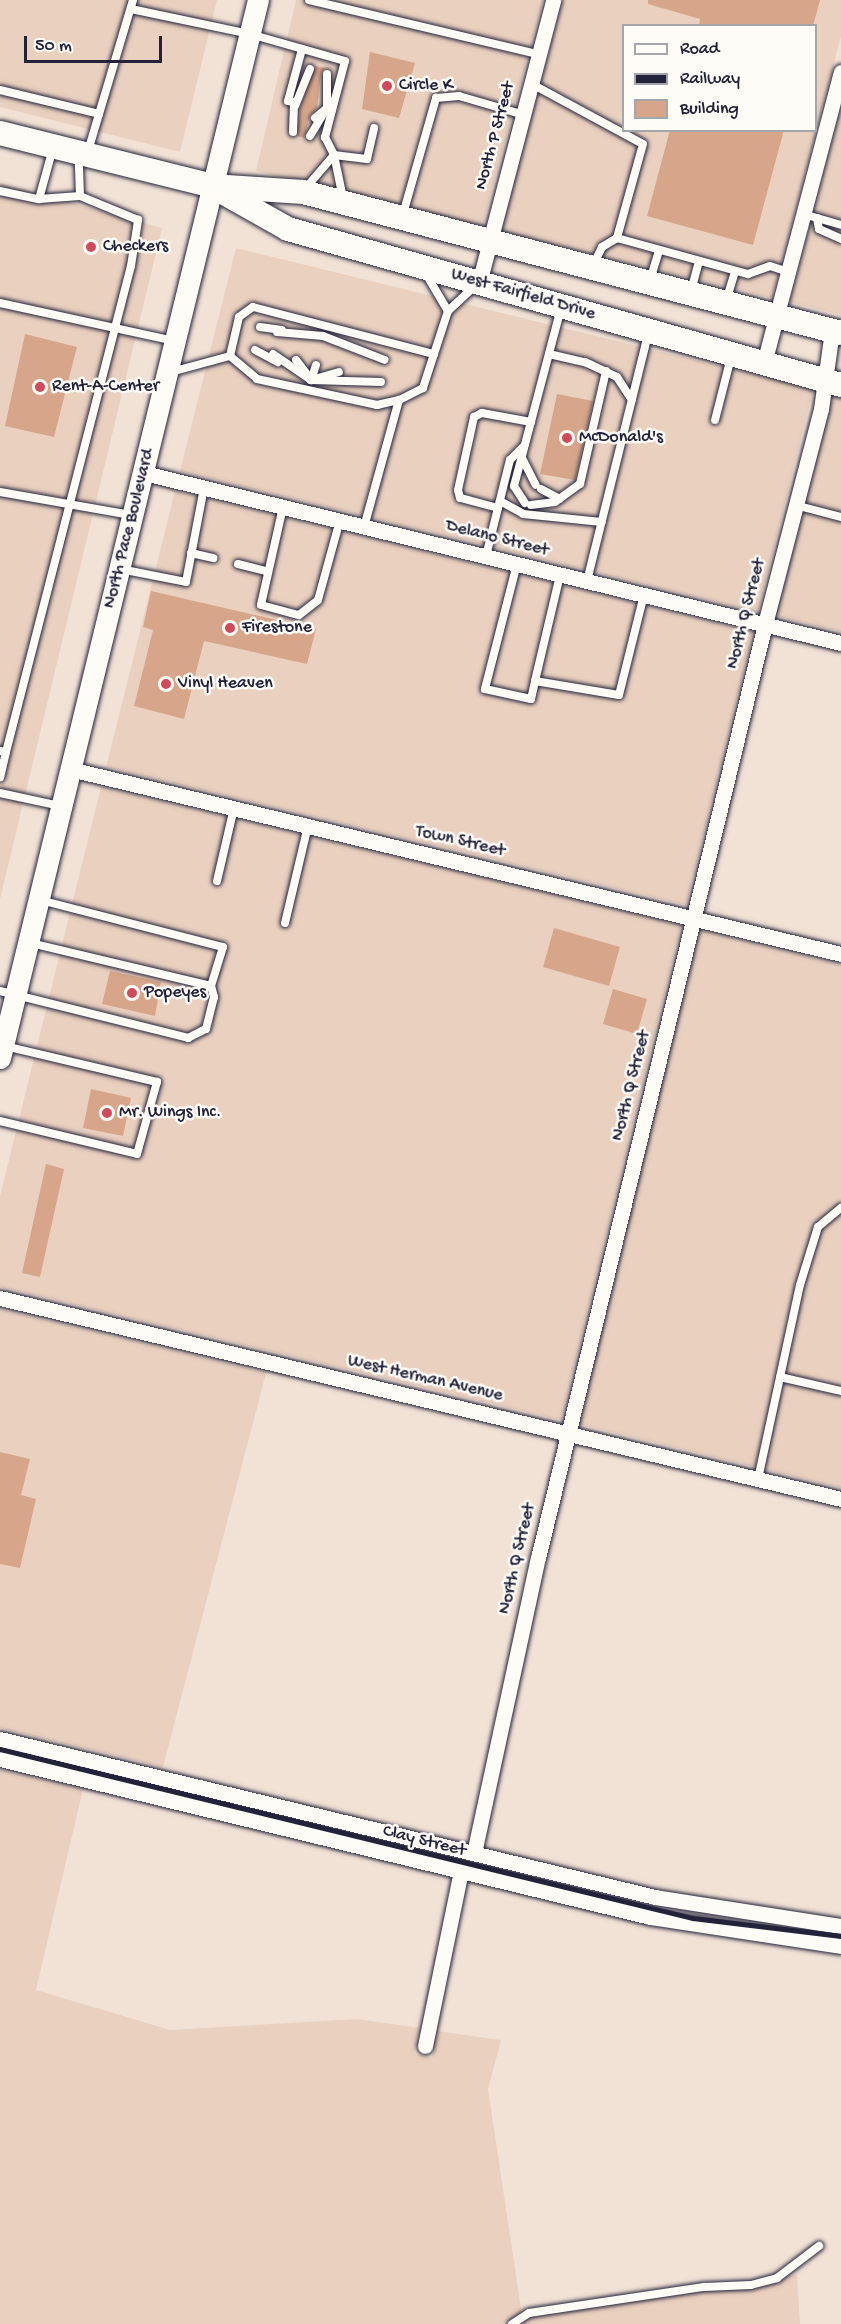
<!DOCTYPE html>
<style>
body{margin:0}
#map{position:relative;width:841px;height:2324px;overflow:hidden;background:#f2e2d6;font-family:"Gochi Hand",sans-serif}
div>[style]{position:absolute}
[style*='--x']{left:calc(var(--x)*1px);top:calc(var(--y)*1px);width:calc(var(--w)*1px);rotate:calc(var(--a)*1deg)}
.built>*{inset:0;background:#ead0bf}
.building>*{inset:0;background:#d7a68a}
.roads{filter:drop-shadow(0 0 2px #22223b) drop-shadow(0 0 2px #22223b)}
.service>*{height:8px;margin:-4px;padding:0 4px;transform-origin:4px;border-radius:4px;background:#fdfcf7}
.minor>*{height:15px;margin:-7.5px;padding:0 7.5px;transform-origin:7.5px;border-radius:7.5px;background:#fdfcf7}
.secondary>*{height:21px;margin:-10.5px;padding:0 10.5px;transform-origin:10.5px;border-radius:10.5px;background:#fdfcf7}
.primary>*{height:24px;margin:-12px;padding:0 12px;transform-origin:12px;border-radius:12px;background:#fdfcf7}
.rail>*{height:4.5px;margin:-2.25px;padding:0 2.25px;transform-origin:2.25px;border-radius:2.25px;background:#22223b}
.dots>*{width:16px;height:16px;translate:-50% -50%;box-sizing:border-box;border:3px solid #fdfcf7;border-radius:50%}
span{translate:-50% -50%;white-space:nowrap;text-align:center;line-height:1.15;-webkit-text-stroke:5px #fdfcf7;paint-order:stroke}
.poi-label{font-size:18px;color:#22223b}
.left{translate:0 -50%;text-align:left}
.street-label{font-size:18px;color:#22223b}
.legend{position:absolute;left:622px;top:24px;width:195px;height:108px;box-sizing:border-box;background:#fdfcf7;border:2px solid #a5a5ac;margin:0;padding:8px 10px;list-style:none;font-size:18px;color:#22223b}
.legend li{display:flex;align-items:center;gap:12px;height:30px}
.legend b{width:30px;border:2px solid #a5a5ac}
.scale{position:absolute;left:24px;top:36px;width:138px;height:27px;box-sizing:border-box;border:3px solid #22223b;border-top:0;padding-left:8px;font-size:18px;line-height:21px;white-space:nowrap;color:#22223b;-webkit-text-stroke:4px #fdfcf7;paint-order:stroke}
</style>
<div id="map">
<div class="built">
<i style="clip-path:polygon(0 0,217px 0,180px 152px,0 107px)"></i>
<i style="clip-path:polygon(296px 0,543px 0,482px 227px,256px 171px)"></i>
<i style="clip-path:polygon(evenodd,563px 0,841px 0,841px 36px,772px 298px,500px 231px,563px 0,624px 26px,816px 26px,816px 130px,624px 130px,624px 26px)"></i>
<i style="clip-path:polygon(841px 108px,841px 315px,790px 302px)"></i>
<i style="clip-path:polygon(0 183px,162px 228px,0 899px)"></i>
<i style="clip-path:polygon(236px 248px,813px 389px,758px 612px,180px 471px)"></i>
<i style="clip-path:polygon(831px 394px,841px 396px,841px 632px,776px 616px)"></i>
<i style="clip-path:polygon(175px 491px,753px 632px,686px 905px,106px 767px)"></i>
<i style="clip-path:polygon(101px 787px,681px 925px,561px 1420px,0 1287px,0 1196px)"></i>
<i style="clip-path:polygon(699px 930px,841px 965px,841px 1488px,579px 1424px)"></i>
<i style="clip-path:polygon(0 1309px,266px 1373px,163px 1767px,0 1728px)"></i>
<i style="clip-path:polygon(0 1770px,83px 1789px,36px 1990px,170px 2030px,357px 2019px,419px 2028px,414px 2054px,432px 2058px,437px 2031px,501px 2040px,488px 2089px,522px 2315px,797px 2275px,800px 2324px,0 2324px)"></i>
</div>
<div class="building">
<i style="clip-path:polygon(648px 0,820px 0,813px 26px,699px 26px,700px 19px,648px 4px)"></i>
<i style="clip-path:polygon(370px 52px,415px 63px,399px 118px,362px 109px)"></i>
<i style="clip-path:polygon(315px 66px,325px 68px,321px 73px,317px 108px,310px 115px,304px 138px,297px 136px,300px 109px)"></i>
<i style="clip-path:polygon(670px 130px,784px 130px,753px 245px,647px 216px)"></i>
<i style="clip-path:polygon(25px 334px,77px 347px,54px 437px,5px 426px)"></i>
<i style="clip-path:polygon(557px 394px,593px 401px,575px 480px,540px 474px)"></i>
<i style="clip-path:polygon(151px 591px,316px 629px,307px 664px,204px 641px,184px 719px,134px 706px,153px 630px,143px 627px)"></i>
<i style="clip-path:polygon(554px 928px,620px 947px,609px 986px,543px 967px)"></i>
<i style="clip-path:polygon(110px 971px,161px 982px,155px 1016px,102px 1004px)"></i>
<i style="clip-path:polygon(613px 989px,647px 999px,637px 1034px,603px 1024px)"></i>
<i style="clip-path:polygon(91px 1089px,131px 1098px,123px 1136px,83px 1128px)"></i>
<i style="clip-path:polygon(46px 1164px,64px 1169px,40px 1277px,22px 1273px)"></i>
<i style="clip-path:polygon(0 1452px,30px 1459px,21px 1495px,36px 1499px,20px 1568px,0 1564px)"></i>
</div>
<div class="roads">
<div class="service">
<i style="--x:309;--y:0;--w:235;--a:13.3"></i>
<i style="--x:131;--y:9;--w:122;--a:11.9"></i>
<i style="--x:250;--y:34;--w:99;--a:15.9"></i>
<i style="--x:345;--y:61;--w:79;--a:104.7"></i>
<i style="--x:325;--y:137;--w:20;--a:63"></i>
<i style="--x:334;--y:155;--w:44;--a:78.2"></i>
<i style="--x:530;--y:83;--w:128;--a:28.4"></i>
<i style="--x:643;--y:144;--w:98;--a:105.5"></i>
<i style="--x:617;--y:238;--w:136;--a:15.4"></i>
<i style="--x:748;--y:274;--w:23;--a:-20"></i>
<i style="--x:770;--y:266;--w:19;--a:18"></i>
<i style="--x:0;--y:90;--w:102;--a:13.6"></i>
<i style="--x:295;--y:106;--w:40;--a:-68"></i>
<i style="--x:315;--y:118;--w:16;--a:-40"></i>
<i style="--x:327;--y:108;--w:34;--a:-90"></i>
<i style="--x:293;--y:132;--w:30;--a:-88"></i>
<i style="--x:294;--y:102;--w:6;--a:-171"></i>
<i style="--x:288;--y:101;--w:54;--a:-74.9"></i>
<i style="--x:310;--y:136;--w:26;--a:-59"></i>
<i style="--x:88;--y:151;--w:158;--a:-73.4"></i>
<i style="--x:304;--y:190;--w:46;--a:-49.4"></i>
<i style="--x:334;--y:155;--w:33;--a:7"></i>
<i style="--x:367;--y:159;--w:32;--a:-77"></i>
<i style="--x:0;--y:191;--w:40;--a:12"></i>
<i style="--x:39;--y:199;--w:41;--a:-4.2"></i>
<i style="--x:39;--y:199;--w:53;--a:-74.6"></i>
<i style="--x:403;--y:214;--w:121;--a:-74.1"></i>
<i style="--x:436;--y:98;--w:23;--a:-5"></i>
<i style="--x:459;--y:96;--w:65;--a:16.2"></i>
<i style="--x:803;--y:214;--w:40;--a:16"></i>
<i style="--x:817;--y:218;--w:11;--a:80"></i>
<i style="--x:819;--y:229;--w:24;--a:24"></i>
<i style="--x:593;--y:265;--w:20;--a:-63"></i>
<i style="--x:602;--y:247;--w:17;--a:-31"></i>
<i style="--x:426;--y:274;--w:43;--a:59.3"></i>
<i style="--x:650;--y:280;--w:31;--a:-73"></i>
<i style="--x:691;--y:291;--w:31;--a:-75"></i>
<i style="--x:726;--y:301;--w:31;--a:-73"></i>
<i style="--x:0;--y:303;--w:178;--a:12.3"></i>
<i style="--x:260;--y:327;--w:22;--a:8"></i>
<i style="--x:277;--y:332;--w:46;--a:5"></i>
<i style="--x:323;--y:336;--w:66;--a:21.2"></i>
<i style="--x:255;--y:350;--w:26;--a:28"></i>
<i style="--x:273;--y:354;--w:46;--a:34.4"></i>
<i style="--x:311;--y:380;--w:70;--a:1.6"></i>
<i style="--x:434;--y:354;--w:45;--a:-72"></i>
<i style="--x:448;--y:311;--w:37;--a:-43"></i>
<i style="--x:549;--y:354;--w:37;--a:13"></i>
<i style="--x:585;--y:362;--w:35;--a:25"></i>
<i style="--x:617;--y:377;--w:27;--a:57"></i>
<i style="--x:230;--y:356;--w:40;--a:-77"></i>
<i style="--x:239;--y:317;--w:17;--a:-36"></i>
<i style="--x:253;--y:307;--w:187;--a:14.6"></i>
<i style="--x:434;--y:354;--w:36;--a:108"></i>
<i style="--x:423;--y:388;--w:27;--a:153"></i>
<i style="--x:399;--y:400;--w:132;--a:105.4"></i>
<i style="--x:230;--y:356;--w:35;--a:40"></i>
<i style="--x:257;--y:379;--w:123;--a:12.2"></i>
<i style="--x:377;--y:405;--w:23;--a:-13"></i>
<i style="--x:296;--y:360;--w:16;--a:52"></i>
<i style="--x:316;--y:365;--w:16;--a:108"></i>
<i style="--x:311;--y:380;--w:29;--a:-16"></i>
<i style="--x:171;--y:372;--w:61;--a:-15.2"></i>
<i style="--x:715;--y:420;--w:65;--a:-75.7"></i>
<i style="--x:522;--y:458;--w:30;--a:63"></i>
<i style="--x:541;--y:489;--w:21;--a:28"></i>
<i style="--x:0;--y:492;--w:133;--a:10"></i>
<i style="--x:500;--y:501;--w:26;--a:29"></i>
<i style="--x:523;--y:514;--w:79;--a:5.8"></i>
<i style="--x:525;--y:503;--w:20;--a:-123"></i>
<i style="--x:514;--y:486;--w:184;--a:-75.2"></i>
<i style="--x:531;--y:505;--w:24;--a:-7"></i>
<i style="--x:555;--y:502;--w:31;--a:-36"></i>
<i style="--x:580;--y:484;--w:116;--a:-77"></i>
<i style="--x:795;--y:505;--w:48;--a:14.6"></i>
<i style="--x:283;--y:507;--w:100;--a:102.7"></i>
<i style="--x:261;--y:605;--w:39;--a:15"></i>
<i style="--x:299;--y:615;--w:24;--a:-38"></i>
<i style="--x:318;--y:600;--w:83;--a:-74.6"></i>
<i style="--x:498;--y:508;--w:39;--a:-165"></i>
<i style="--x:460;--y:498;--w:8;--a:-104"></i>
<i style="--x:458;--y:490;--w:75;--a:-77.6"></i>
<i style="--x:474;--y:417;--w:9;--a:-27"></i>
<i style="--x:482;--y:413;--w:50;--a:10.4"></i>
<i style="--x:191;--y:553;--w:23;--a:13"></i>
<i style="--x:486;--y:556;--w:99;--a:-76"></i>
<i style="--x:510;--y:460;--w:20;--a:-45"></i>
<i style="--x:238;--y:564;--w:30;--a:14"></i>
<i style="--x:517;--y:564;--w:129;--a:104.4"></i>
<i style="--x:485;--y:689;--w:47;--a:12.3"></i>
<i style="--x:531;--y:699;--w:18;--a:-77"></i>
<i style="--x:535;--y:681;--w:85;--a:9.5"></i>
<i style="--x:619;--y:695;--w:103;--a:-76"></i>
<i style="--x:120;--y:569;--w:67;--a:11.1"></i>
<i style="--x:186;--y:582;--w:96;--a:-79.2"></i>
<i style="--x:587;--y:581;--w:253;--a:-76.1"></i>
<i style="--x:535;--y:681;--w:109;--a:-76.7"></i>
<i style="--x:0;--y:751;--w:6;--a:9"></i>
<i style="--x:6;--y:752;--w:26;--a:103"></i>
<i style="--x:6;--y:752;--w:502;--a:-75.58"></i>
<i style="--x:131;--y:266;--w:47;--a:-81.3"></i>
<i style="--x:138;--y:220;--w:63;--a:-157.5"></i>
<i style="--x:80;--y:196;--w:38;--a:-92"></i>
<i style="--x:0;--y:793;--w:61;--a:12.2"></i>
<i style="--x:217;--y:881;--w:75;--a:-76.9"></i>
<i style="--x:40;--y:900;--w:189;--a:14.4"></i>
<i style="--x:223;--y:947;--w:41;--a:107.1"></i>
<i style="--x:285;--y:923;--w:100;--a:-76.7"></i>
<i style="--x:0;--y:991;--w:194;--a:14"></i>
<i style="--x:188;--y:1038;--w:20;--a:-27"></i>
<i style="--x:206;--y:1029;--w:33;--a:-76"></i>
<i style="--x:214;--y:997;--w:11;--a:-105"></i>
<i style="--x:211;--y:986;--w:186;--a:-166.6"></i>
<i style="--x:0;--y:1121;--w:141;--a:13.5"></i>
<i style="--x:137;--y:1154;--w:75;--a:-74.5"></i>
<i style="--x:157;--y:1082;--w:156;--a:-166.7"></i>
<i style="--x:780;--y:1377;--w:63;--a:12.9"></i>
<i style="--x:758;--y:1479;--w:198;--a:-77.8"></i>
<i style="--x:800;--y:1285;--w:61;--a:-72.8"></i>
<i style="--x:818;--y:1227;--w:30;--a:-40"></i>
<i style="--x:512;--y:2324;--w:20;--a:-33"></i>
<i style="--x:529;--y:2313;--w:177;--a:-8.5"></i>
<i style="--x:704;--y:2287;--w:47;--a:-2.4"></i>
<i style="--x:751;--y:2285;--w:27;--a:-15"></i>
<i style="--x:777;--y:2278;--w:53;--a:-37.3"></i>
</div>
<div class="minor">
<i style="--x:479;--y:283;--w:293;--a:-75.3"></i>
<i style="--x:764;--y:363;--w:301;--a:-75.2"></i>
<i style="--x:144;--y:473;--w:717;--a:13.71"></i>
<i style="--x:70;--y:769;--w:793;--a:13.49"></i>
<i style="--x:0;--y:1298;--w:865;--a:13.44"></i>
<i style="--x:0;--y:1739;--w:674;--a:13.56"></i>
<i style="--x:655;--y:1897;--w:188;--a:8.9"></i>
<i style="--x:0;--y:1759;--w:669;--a:13.66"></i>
<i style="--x:650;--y:1917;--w:193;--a:8.6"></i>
<i style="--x:474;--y:1853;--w:302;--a:-77.8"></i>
<i style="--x:538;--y:1558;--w:961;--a:-76.34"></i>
<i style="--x:765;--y:624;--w:222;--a:-75.4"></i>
<i style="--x:821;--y:409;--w:79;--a:-82"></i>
<i style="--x:425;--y:2046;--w:179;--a:-78.4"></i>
</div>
<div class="secondary">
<i style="--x:0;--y:1058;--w:1089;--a:-76.3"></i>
</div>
<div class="primary">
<i style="--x:0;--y:133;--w:219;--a:14"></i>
<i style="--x:212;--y:186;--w:91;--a:3.8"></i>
<i style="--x:303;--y:192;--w:556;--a:14.69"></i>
<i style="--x:217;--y:189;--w:81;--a:29.4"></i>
<i style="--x:288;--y:229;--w:575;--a:15.75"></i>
</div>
</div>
<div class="rail">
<i style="--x:0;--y:1749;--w:713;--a:13.71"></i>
<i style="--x:693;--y:1918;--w:149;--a:6.9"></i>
</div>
<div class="dots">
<i style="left:387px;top:86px;background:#d1495b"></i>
<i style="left:91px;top:247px;background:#d1495b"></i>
<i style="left:40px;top:387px;background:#d1495b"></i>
<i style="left:567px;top:438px;background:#d1495b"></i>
<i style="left:230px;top:628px;background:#d1495b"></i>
<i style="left:166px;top:684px;background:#d1495b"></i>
<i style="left:132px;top:993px;background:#d1495b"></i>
<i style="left:107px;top:1113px;background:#d1495b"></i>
</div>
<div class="poi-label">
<span class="left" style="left:399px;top:86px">Circle K</span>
<span class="left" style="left:103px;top:247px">Checkers</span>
<span class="left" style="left:52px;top:387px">Rent-A-Center</span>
<span class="left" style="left:579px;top:438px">McDonald's</span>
<span class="left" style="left:242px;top:628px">Firestone</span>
<span class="left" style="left:178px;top:684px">Vinyl Heaven</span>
<span class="left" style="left:144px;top:993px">Popeyes</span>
<span class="left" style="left:119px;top:1113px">Mr. Wings Inc.</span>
</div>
<div class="street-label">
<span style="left:496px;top:136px;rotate:-75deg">North P Street</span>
<span style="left:523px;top:295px;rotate:16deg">West Fairfield Drive</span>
<span style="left:130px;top:529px;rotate:-76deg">North Pace Boulevard</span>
<span style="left:497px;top:539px;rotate:14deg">Delano Street</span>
<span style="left:747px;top:614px;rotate:-76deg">North Q Street</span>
<span style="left:460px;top:842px;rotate:13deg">Town Street</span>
<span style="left:632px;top:1086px;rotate:-76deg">North Q Street</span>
<span style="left:425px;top:1379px;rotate:13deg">West Herman Avenue</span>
<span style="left:518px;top:1559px;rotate:-77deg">North Q Street</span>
<span style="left:424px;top:1842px;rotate:14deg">Clay Street</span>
</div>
<ul class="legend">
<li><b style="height:8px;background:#fdfcf7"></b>Road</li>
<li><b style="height:8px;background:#22223b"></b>Railway</li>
<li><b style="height:16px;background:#d7a68a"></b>Building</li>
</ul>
<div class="scale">50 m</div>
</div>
